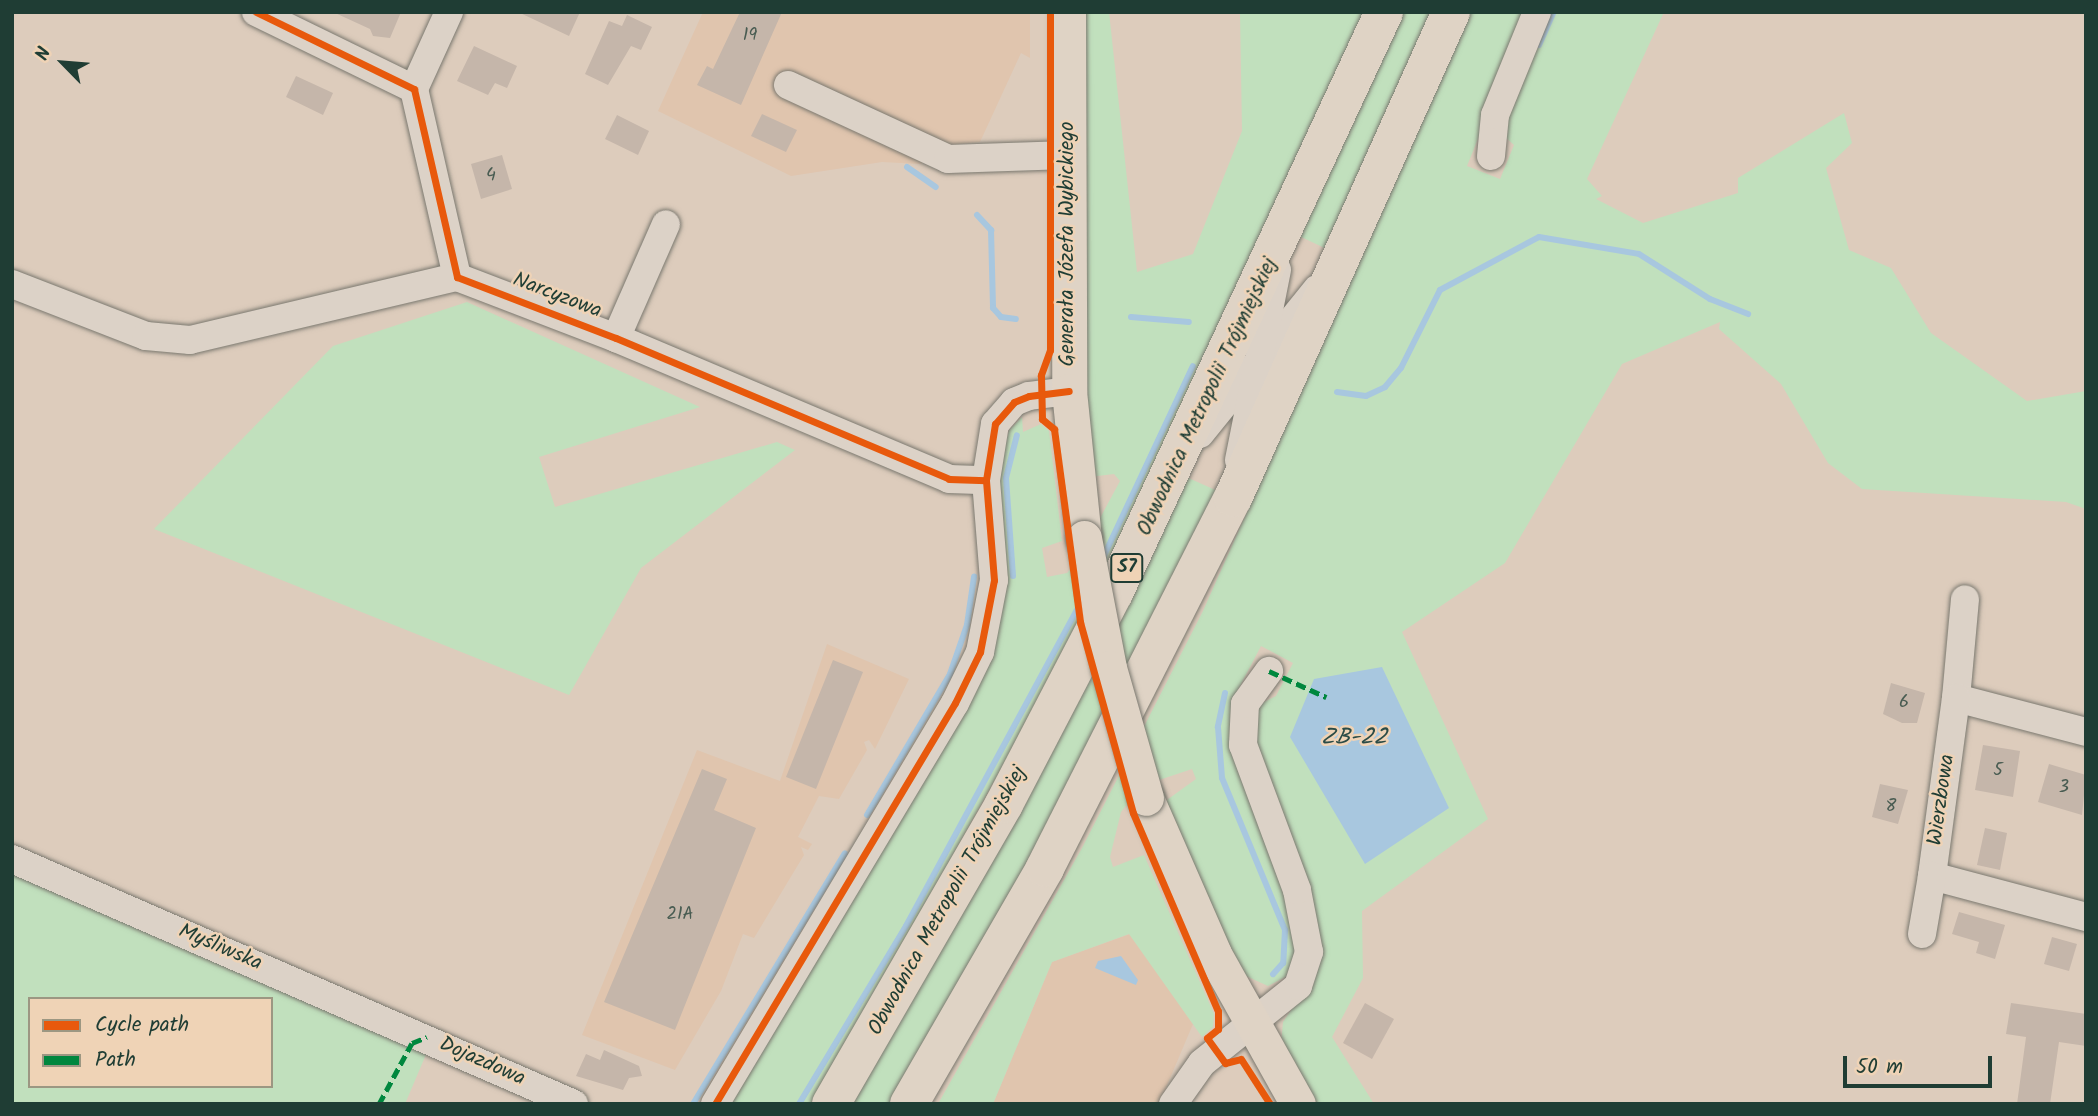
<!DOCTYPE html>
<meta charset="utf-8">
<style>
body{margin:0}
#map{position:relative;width:2098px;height:1116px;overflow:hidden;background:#ddccbc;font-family:Kalam,sans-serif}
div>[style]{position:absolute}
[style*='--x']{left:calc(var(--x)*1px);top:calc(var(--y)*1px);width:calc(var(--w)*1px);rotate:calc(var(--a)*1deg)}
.built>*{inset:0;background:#e0c5ae}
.green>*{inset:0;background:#c1e0bd}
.water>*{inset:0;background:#a8c7df}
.stream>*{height:6px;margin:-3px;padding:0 3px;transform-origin:3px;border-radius:3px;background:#a8c7df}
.building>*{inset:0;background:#c5b6aa}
.roads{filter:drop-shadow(0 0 2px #7a786f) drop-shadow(0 0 2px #7a786f)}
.minor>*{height:28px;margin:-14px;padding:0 14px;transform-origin:14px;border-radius:14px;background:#dcd2c7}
.major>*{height:35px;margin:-17.5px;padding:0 17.5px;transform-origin:17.5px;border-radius:17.5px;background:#dfd3c5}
.highway>*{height:38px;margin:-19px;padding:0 19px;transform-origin:19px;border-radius:19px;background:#dfd3c5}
.bridges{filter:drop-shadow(0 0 2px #7a786f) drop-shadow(0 0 2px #7a786f)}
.major-bridge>*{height:35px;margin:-17.5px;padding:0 17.5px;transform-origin:17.5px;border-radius:17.5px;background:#dfd3c5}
.quiet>*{height:5px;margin-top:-2.5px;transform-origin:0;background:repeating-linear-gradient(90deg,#00873e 0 10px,transparent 0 15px)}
.cycleway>*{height:7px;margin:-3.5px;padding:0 3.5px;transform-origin:3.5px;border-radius:3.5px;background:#e8590c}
span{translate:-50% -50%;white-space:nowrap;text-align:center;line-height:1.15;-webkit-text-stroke:5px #efd3b6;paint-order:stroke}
.number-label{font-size:18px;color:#495c52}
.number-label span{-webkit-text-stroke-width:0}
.shield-label span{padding:2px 5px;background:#efd3b6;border:2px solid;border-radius:5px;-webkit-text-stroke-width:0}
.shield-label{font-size:19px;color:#1f3d34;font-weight:700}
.street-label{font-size:21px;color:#1f3d34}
.water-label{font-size:23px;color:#2a4b47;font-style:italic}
.frame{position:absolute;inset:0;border:14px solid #1f3d34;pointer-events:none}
.legend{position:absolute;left:28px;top:997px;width:245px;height:91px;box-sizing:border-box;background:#efd3b6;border:2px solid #9c9782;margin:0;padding:9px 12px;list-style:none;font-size:21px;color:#1f3d34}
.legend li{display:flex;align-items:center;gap:14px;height:35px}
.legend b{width:35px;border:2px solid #9c9782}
.north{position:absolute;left:28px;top:28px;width:70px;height:70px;-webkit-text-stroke:5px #efd3b6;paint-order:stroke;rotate:295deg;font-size:19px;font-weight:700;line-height:28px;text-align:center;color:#1f3d34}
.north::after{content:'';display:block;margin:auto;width:24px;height:32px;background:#1f3d34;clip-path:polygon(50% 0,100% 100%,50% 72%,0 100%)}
.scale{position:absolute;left:1843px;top:1056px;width:149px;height:32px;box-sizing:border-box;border:4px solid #1f3d34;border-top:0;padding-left:9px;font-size:21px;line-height:24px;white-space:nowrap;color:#1f3d34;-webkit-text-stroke:5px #efd3b6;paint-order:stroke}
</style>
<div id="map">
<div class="built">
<i style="clip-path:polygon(703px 12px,1030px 12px,1030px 58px,1021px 53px,980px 142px,959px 144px,920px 164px,882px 162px,791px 176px,658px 111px)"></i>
<i style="clip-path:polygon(827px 644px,909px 679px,875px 749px,869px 740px,864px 742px,867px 750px,839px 799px,819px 796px,798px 837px,812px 844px,808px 850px,801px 847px,804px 855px,754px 938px,743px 934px,721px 991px,675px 1070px,582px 1035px,697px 750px,780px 781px)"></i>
<i style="clip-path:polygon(1130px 934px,1193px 1024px,1159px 1104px,993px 1104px,1052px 962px)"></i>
</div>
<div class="green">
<i style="clip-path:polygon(1078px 12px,1109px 12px,1137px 272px,1193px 254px,1242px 131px,1240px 12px,1365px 12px,1110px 560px,1007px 758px,847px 1044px,811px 1104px,725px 1104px,971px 689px,994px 493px,1009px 430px,1022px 417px,1023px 432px,1041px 424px,1049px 431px,1062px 541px,1042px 548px,1047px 577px,1067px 573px,1100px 537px,1099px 520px,1120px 481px,1114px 474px,1089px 477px,1085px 460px)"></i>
<i style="clip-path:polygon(1397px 12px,1437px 12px,1333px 252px,1297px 235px)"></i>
<i style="clip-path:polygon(1469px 12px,1529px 12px,1467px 166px,1500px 179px,1514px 145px,1502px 134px,1500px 122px,1544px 12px,1664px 12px,1587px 179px,1602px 196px,1596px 199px,1643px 223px,1738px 193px,1738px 178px,1844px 113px,1852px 143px,1826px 168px,1849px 250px,1891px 268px,1931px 333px,2027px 401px,2086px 391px,2086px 509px,2066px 502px,1862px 489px,1828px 463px,1781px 384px,1719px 329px,1720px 322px,1622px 364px,1505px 563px,1402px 632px,1488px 819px,1362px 911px,1363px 978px,1332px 1037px,1374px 1104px,1317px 1104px,1281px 1044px,1283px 1022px,1314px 976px,1319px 937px,1264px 791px,1252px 738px,1256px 706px,1276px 696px,1293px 663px,1261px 646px,1239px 688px,1232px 729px,1246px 786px,1293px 899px,1298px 951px,1291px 974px,1268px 986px,1244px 975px,1160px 805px,1196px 779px,1192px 769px,1159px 780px,1155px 768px,1121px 812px,1110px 857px,1113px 867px,1144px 855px,1214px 1014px,1213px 1027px,1202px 1037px,1129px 934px,1052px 962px,993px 1104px,938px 1104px,1082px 848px,1203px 611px)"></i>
<i style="clip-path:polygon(467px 302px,700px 407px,539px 457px,555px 507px,777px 442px,795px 450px,641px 568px,569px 695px,154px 529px,333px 346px)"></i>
<i style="clip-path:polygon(1184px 476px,1222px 493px,899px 1104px,845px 1104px)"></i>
<i style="clip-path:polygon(evenodd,12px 863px,430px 1045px,405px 1104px,12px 1104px,12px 863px,30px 999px,271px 999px,271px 1086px,30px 1086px,30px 999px)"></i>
</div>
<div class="water">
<i style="clip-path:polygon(1382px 667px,1449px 808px,1365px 864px,1290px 737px,1314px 679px)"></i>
<i style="clip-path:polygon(1121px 956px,1138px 980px,1136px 985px,1095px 968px,1098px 961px)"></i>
</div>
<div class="stream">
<i style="--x:1539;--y:45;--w:36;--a:-66"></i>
<i style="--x:907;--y:167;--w:35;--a:35"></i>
<i style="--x:977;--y:215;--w:21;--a:47"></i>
<i style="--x:991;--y:230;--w:78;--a:88.5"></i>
<i style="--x:993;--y:308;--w:12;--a:48"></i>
<i style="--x:1001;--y:317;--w:15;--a:8"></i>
<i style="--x:1131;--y:317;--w:58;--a:4.9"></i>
<i style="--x:1337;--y:392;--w:29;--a:8"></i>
<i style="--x:1366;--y:396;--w:21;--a:-25"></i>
<i style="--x:1385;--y:387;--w:25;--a:-50"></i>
<i style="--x:1401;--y:368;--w:87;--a:-63.4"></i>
<i style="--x:1440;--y:290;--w:112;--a:-28.2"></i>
<i style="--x:1539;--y:237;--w:101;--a:9.6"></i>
<i style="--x:1639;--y:254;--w:84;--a:32.4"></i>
<i style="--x:1710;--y:299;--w:41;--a:21.5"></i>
<i style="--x:1102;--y:560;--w:214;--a:-64.9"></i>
<i style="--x:1013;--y:576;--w:98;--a:-94.1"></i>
<i style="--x:1006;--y:478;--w:44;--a:-75.7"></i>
<i style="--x:1225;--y:693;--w:35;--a:102"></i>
<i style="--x:1218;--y:727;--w:51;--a:85.5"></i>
<i style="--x:1222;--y:778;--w:165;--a:67.5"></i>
<i style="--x:1285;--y:930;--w:33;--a:93"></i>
<i style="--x:1283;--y:963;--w:15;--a:132"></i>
<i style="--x:867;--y:815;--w:164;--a:-59.5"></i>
<i style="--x:950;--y:674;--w:52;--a:-70.9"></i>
<i style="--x:967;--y:625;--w:49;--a:-81.7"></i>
<i style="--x:693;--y:1104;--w:293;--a:-58.8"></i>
<i style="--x:799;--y:1104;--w:208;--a:-59"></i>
<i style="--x:906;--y:926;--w:370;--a:-61.6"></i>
</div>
<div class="building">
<i style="clip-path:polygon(333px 12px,401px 12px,390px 38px,373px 36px,370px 29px)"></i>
<i style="clip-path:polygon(518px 12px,580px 12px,569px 36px)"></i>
<i style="clip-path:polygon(740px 12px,782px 12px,741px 105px,697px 85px,707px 66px,713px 69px)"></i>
<i style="clip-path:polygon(627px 15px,652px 27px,641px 50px,631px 46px,608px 85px,585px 74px,609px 21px,622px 26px)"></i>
<i style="clip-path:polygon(474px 46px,517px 66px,507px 88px,495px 83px,488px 95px,457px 81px)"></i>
<i style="clip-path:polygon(296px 76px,333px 93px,323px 115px,286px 97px)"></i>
<i style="clip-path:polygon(762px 114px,797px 130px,786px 152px,751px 136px)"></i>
<i style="clip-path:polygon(617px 115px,649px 131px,638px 155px,605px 139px)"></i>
<i style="clip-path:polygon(502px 155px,512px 189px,481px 199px,471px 164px)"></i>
<i style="clip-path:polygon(833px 660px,863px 672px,816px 789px,786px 777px)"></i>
<i style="clip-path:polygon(1891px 683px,1925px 693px,1917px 723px,1902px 723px,1883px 714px)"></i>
<i style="clip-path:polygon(1983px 745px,2020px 751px,2013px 797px,1975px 790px)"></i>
<i style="clip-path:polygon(2049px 764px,2086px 775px,2082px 815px,2038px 802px)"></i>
<i style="clip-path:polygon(702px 769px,727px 779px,714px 810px,756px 828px,675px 1030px,604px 1002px)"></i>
<i style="clip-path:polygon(1880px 784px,1908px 790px,1898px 824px,1872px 817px)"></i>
<i style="clip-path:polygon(1985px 828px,2007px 833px,2000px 870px,1977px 865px)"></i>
<i style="clip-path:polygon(1959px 912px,2005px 925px,1995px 959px,1976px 953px,1979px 942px,1952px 934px)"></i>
<i style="clip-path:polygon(2052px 937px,2077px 944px,2069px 971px,2044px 964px)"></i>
<i style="clip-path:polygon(1365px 1003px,1394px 1019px,1372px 1059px,1343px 1043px)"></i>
<i style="clip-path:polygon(2011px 1003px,2086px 1014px,2086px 1046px,2059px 1042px,2050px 1104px,2017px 1104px,2026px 1037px,2006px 1034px)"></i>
<i style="clip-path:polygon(604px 1050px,639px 1066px,642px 1076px,629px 1078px,623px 1090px,576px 1076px,586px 1054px,600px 1060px)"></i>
</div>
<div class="roads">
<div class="minor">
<i style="--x:256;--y:12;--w:176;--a:26"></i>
<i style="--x:414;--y:89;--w:193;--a:77.1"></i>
<i style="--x:457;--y:277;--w:170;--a:21"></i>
<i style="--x:616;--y:338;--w:362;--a:22.9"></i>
<i style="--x:949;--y:479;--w:37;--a:2"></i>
<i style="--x:788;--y:85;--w:176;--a:24.8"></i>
<i style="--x:948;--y:159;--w:120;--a:-1.9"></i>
<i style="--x:414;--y:89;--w:85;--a:-65.6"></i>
<i style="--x:1491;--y:156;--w:41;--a:-84.4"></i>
<i style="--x:1495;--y:115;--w:111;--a:-67.8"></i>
<i style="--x:12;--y:284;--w:144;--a:21.2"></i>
<i style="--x:146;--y:336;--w:44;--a:5.2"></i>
<i style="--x:190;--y:340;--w:274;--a:-13.3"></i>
<i style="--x:616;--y:338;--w:124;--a:-66.3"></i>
<i style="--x:1200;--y:434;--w:186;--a:-51.1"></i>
<i style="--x:1239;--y:460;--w:194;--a:-78.7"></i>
<i style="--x:1956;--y:698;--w:99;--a:-84.8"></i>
<i style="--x:2086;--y:732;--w:134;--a:-165.3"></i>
<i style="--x:1956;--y:698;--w:180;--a:97.7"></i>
<i style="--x:1932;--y:876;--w:159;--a:14.9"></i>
<i style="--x:12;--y:859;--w:613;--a:23.55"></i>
<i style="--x:1922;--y:934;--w:59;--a:-80.2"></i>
<i style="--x:715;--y:1104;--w:467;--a:-59.1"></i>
<i style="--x:955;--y:703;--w:57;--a:-63.9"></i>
<i style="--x:980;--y:652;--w:73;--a:-79"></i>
<i style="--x:994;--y:580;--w:100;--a:-94.6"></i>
<i style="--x:986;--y:480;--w:57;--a:-80.9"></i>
<i style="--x:995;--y:424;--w:29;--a:-49"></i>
<i style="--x:1014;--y:402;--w:16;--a:-22"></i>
<i style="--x:1029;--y:396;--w:40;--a:-7.1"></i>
<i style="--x:1173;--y:1104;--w:50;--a:-54.7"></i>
<i style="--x:1202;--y:1063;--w:123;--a:-38.7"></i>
<i style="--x:1298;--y:986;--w:36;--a:-72"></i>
<i style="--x:1309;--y:952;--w:63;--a:-101"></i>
<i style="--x:1297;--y:890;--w:155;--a:-110.4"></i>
<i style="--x:1243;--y:745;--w:41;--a:-87.2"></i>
<i style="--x:1245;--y:704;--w:41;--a:-54"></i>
</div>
<div class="major">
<i style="--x:1068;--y:12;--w:379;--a:89.8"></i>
<i style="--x:1069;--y:391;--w:148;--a:84.2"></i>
<i style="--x:1146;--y:798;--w:170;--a:66.4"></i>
<i style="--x:1214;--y:954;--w:172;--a:60.8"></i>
</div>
<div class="highway">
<i style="--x:831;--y:1104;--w:346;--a:-60"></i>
<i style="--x:1004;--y:804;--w:238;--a:-62.5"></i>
<i style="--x:1114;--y:593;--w:641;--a:-65.07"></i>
<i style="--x:909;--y:1104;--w:272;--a:-60"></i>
<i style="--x:1045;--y:868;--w:415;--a:-63.1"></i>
<i style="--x:1233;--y:498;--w:533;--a:-65.84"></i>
</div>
</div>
<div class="bridges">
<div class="major-bridge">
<i style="--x:1084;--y:538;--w:132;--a:79.1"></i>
<i style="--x:1109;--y:668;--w:135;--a:74.1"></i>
</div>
</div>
<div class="quiet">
<i style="--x:1269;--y:671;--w:63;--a:24.5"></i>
<i style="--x:379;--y:1104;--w:69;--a:-61.6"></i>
<i style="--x:412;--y:1043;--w:16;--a:-22"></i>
</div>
<div class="cycleway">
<i style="--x:256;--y:12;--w:176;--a:26"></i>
<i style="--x:414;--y:89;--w:193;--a:77.1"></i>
<i style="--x:457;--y:277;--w:170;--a:21"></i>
<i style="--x:616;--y:338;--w:362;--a:22.9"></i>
<i style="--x:949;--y:479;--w:37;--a:2"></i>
<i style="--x:1050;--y:12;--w:338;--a:90"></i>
<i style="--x:1050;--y:350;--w:27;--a:110"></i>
<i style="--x:1041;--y:375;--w:44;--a:88.7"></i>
<i style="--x:1042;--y:419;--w:16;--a:40"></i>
<i style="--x:1054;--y:429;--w:195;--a:82.3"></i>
<i style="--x:1080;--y:622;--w:198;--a:74.5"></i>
<i style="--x:1133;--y:813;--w:215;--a:66.8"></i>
<i style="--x:1218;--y:1011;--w:18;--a:90"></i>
<i style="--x:1218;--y:1029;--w:14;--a:141"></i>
<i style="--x:1207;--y:1038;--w:31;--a:54"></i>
<i style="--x:1225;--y:1063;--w:16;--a:-14"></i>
<i style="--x:1241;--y:1059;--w:54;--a:57.2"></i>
<i style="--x:715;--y:1104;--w:467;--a:-59.1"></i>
<i style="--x:955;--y:703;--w:57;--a:-63.9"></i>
<i style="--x:980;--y:652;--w:73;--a:-79"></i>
<i style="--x:994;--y:580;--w:100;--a:-94.6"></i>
<i style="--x:986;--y:480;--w:57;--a:-80.9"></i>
<i style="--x:995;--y:424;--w:29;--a:-49"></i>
<i style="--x:1014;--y:402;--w:16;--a:-22"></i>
<i style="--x:1029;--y:396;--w:40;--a:-7.1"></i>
</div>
<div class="number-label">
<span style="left:750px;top:36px">19</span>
<span style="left:491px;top:176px">4</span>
<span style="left:1904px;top:703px">6</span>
<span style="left:1998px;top:771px">5</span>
<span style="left:2064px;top:788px">3</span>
<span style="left:1891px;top:807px">8</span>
<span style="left:680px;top:915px">21A</span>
</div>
<div class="shield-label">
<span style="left:1127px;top:568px">S7</span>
</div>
<div class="street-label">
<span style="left:1068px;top:244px;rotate:-90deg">Generała Józefa Wybickiego</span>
<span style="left:557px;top:296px;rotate:21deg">Narcyzowa</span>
<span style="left:1208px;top:397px;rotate:-65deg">Obwodnica Metropolii Trójmiejskiej</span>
<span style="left:1942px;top:800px;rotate:-82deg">Wierzbowa</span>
<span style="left:948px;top:901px;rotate:-61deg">Obwodnica Metropolii Trójmiejskiej</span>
<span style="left:220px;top:948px;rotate:23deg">Myśliwska</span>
<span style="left:482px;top:1062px;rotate:24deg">Dojazdowa</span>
</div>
<div class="water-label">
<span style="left:1354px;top:738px">ZB-22</span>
</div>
<div class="frame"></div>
<ul class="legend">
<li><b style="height:9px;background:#e8590c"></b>Cycle path</li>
<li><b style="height:9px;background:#00873e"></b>Path</li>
</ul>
<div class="north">N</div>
<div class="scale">50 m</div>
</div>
